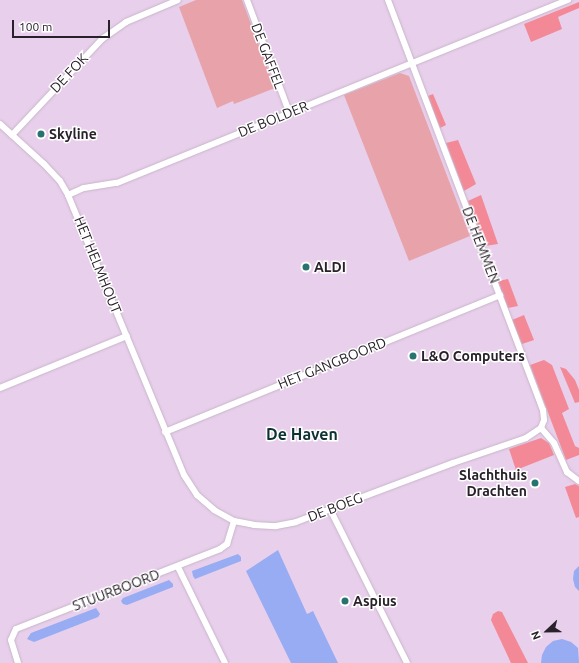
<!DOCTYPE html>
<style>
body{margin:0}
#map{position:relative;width:579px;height:663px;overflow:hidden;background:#efdcf2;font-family:Ubuntu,sans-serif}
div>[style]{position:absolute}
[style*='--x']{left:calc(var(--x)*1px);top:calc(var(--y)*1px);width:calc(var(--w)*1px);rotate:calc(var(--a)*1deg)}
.built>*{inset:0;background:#e8cfeb}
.green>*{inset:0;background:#e7a3a9}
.forest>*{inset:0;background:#f38996}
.water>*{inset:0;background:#97acf2}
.roads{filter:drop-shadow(0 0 1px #c7b5ca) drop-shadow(0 0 1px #c7b5ca)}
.minor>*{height:6px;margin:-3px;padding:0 3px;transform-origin:3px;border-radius:3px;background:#fff}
.dots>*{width:11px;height:11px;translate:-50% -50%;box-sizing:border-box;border:2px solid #fff;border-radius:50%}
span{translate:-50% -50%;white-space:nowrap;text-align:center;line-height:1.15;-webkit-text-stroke:3px #fff;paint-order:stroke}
.street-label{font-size:14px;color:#282129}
.poi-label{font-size:14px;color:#282129;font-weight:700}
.left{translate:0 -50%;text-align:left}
.right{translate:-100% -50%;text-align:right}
.quarter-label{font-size:16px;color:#0f3332;font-weight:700}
.north{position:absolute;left:527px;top:611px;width:40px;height:40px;-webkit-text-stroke:3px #fff;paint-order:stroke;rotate:248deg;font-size:11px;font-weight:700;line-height:16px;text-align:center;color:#282129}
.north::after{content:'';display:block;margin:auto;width:14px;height:18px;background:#282129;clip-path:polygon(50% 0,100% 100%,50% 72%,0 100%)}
.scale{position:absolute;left:12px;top:20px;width:98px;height:18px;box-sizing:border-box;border:2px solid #282129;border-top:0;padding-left:5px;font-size:12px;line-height:14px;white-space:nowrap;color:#282129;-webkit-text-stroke:3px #fff;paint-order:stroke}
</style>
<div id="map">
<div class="built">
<i style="clip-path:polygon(0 0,579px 0,579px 663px,0 663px)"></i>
</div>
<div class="green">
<i style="clip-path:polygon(196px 0,242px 0,275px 88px,234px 104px,233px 101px,217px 108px,179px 7px)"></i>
<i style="clip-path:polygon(400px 73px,409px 76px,470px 236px,409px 261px,344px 95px)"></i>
</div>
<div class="forest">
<i style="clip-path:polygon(579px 2px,579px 8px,558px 17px,562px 29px,531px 42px,524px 24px)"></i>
<i style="clip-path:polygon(433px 94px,446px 125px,440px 128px,428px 96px)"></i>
<i style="clip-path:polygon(458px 140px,476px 184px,464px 191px,446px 143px)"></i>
<i style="clip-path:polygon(481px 195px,498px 244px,485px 246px,468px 201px)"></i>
<i style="clip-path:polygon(508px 279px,518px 306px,508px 308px,498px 281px)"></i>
<i style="clip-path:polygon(524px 315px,534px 340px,522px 344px,512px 320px)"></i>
<i style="clip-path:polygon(544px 360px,552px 365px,569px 409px,562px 413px,575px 446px,579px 448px,579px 455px,566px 460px,530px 365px)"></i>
<i style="clip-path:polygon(560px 367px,566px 369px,575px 380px,579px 390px,579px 402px,575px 403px)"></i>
<i style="clip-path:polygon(541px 438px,549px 443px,554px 455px,516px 470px,509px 449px)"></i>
<i style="clip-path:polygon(575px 484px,579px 486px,579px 517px,576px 518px,565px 487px)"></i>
<i style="clip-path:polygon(498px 611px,502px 612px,528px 663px,511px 663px,491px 620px,493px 614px)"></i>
</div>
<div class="water">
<i style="clip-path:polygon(278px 550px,307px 614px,313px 611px,338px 663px,291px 663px,246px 571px)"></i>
<i style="clip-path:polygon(238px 554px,241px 557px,241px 561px,195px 579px,193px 576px,192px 571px)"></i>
<i style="clip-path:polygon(579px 566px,579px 591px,575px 587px,573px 579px,574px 571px)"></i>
<i style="clip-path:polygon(169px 580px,173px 584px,173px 587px,127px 605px,123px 604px,121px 601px,123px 598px)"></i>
<i style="clip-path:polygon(96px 608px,100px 614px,98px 617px,34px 642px,27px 639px,31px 633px)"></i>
<i style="clip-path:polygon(562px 639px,571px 642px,578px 648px,579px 663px,541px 663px,542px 655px,546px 647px,553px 641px)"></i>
</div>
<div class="roads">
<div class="minor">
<i style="--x:247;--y:0;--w:120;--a:69.4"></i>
<i style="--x:388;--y:0;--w:438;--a:69.3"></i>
<i style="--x:543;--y:410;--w:10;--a:84"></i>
<i style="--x:544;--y:420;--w:9;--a:111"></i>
<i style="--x:541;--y:428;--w:20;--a:49"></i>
<i style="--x:554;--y:443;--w:32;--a:66"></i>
<i style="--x:567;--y:472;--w:15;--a:37"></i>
<i style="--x:0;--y:124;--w:59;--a:42.3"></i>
<i style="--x:44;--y:164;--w:23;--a:47"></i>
<i style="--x:60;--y:181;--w:16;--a:60"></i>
<i style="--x:68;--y:195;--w:17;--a:-24"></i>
<i style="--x:84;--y:188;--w:33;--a:-9"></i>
<i style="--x:117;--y:183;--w:487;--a:-22.1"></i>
<i style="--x:12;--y:135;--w:132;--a:-46.8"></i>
<i style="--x:102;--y:39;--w:29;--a:-35"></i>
<i style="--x:126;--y:22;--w:56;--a:-22.9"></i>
<i style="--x:68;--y:195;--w:303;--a:67.5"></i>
<i style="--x:184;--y:475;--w:24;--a:57"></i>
<i style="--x:197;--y:495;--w:23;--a:41"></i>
<i style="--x:214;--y:510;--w:23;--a:29"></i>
<i style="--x:234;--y:521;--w:20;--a:11"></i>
<i style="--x:254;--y:525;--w:22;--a:3"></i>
<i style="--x:276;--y:526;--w:20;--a:-11"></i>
<i style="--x:296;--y:522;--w:168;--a:-20.6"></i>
<i style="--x:453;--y:463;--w:77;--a:-18.9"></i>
<i style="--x:526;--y:438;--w:18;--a:-34"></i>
<i style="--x:0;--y:388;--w:137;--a:-22.3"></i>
<i style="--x:165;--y:432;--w:362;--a:-22.2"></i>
<i style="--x:330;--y:509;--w:172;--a:63.4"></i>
<i style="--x:178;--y:567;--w:107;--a:63.9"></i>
<i style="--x:18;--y:663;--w:24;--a:-107"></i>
<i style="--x:11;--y:640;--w:12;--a:-66"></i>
<i style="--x:16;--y:629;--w:219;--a:-21.4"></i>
<i style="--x:220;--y:549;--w:9;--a:-36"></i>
<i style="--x:227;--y:544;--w:24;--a:-73"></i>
</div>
</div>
<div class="dots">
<i style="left:41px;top:134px;background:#287372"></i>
<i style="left:306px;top:267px;background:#287372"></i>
<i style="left:413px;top:356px;background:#287372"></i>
<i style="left:535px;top:483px;background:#287372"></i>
<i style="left:345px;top:601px;background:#287372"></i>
</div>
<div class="street-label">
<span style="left:268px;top:56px;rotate:69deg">DE GAFFEL</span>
<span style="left:69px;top:73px;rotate:-47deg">DE FOK</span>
<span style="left:273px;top:119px;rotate:-22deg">DE BOLDER</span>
<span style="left:481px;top:245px;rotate:69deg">DE HEMMEN</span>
<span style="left:98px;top:265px;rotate:68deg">HET HELMHOUT</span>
<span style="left:332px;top:363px;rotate:-22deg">HET GANGBOORD</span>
<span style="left:335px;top:507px;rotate:-21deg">DE BOEG</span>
<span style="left:116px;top:590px;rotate:-21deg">STUURBOORD</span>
</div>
<div class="poi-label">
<span class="left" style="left:49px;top:134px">Skyline</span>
<span class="left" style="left:314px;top:267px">ALDI</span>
<span class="left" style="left:421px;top:356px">L&amp;O Computers</span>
<span class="right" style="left:527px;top:483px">Slachthuis<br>Drachten</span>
<span class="left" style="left:353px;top:601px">Aspius</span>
</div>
<div class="quarter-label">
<span style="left:302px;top:434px">De Haven</span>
</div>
<div class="north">N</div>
<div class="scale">100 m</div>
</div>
